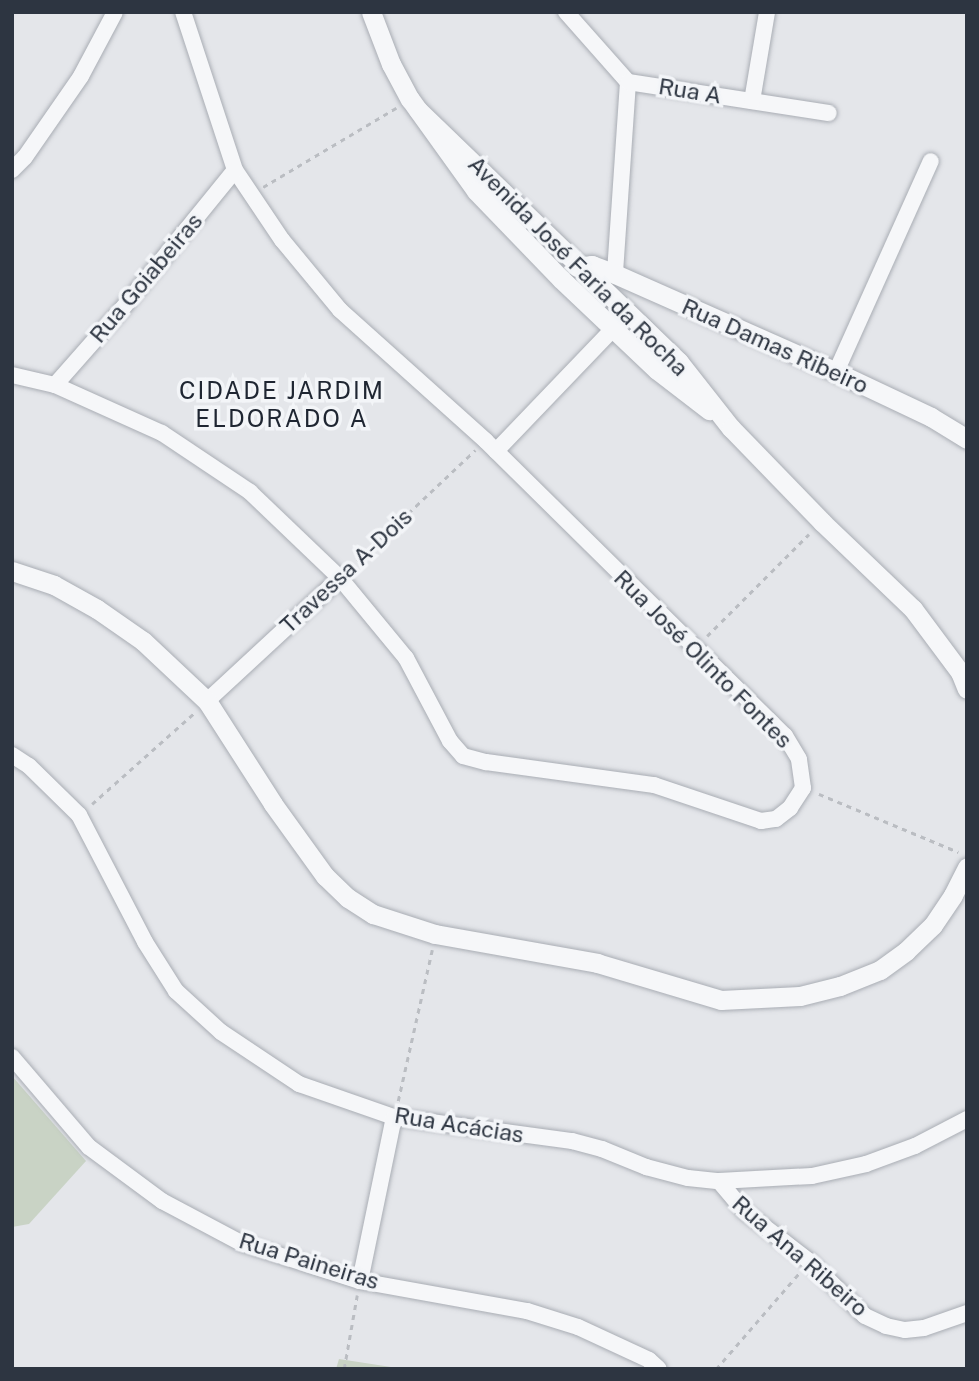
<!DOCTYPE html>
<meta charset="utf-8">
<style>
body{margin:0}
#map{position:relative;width:979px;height:1381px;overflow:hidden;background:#e4e6ea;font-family:"Public Sans",sans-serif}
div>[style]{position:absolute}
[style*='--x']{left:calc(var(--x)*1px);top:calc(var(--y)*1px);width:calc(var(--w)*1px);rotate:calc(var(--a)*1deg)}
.green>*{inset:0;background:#c9d3c5}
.path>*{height:2.5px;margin-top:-1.25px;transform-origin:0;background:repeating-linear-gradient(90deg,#babdc2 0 5px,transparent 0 10px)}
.roads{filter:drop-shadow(0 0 2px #a9adb4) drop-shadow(0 0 2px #a9adb4)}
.minor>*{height:16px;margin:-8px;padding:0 8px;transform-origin:8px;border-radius:8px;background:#f6f7f9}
.tertiary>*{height:19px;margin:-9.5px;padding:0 9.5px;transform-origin:9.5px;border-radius:9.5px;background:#f6f7f9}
span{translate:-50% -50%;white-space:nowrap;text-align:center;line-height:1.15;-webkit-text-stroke:7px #f3f5f8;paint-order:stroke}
.street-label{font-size:23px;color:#2d3541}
.neighbourhood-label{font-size:24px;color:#1f2632;letter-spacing:2px}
.frame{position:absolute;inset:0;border:14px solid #2d3541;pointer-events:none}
</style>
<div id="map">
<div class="green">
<i style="clip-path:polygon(12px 1076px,86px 1161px,29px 1224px,12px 1227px)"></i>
<i style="clip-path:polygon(339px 1359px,404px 1369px,336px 1369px)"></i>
</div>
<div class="path">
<i style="--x:263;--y:187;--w:155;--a:-30.7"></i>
<i style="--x:350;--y:568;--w:172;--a:-43.3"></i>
<i style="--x:707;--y:636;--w:144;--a:-45"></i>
<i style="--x:819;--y:794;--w:151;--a:22.6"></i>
<i style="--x:92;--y:804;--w:137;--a:-41.7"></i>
<i style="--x:398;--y:1101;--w:155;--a:-77.3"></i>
<i style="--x:344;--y:1369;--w:75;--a:-80"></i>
<i style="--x:716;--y:1369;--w:128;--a:-49.1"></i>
</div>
<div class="roads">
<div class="minor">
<i style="--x:566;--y:12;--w:94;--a:48.5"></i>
<i style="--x:628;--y:82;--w:192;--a:93.9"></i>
<i style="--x:628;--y:82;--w:203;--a:8.8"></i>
<i style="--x:752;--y:101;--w:90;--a:-80.4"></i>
<i style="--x:12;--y:170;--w:18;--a:-45"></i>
<i style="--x:25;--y:157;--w:98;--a:-55.3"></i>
<i style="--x:81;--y:76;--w:72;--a:-62"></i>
<i style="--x:836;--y:372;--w:231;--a:-65.8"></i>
<i style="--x:12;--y:375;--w:44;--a:13.1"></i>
<i style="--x:55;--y:385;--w:117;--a:24.2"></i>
<i style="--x:162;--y:433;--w:106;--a:33.8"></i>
<i style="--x:250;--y:492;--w:124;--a:43.7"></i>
<i style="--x:340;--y:578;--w:104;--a:50.5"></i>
<i style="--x:406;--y:658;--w:94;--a:62.1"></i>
<i style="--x:450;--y:741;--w:20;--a:49"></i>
<i style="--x:463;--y:756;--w:24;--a:15"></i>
<i style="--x:486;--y:762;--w:170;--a:7.8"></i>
<i style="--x:654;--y:785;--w:113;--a:18.6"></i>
<i style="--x:761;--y:821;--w:15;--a:-8"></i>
<i style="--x:776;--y:819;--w:18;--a:-38"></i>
<i style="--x:790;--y:808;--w:24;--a:-57"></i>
<i style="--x:803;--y:788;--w:29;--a:-98"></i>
<i style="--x:799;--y:759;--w:27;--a:-121"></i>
<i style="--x:785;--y:736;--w:420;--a:-135.4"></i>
<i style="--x:486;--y:441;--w:196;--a:-138.1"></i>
<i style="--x:340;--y:310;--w:91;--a:-129.6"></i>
<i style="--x:282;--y:240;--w:84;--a:-123.9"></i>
<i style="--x:235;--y:170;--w:166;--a:-108.2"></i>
<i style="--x:55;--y:385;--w:101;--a:-48.6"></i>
<i style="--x:122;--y:309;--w:179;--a:-50.9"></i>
<i style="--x:496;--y:451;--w:170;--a:-46.2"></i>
<i style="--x:207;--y:701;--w:181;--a:-42.8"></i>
<i style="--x:12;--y:755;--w:20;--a:33"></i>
<i style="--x:29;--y:766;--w:70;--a:44.4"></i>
<i style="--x:79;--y:815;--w:143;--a:62.5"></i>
<i style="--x:145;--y:942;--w:58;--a:57.7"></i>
<i style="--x:176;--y:991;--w:61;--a:42.3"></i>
<i style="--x:221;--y:1032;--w:94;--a:33.7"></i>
<i style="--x:299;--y:1084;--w:101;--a:19.2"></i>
<i style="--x:394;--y:1117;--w:180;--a:7.7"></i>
<i style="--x:572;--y:1141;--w:31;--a:15"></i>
<i style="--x:602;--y:1149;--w:48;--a:22.2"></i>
<i style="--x:646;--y:1167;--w:43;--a:14.7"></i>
<i style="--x:688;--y:1178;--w:31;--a:6"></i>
<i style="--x:719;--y:1181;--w:93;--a:-3.1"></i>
<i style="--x:812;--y:1176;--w:55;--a:-12.5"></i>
<i style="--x:866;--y:1164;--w:52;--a:-20.2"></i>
<i style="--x:915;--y:1146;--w:59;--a:-27.4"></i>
<i style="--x:12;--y:1057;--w:118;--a:49.5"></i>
<i style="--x:89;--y:1147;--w:91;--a:36.5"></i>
<i style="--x:162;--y:1201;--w:89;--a:28"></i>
<i style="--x:241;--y:1243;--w:125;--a:17.7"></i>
<i style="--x:360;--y:1281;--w:170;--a:10.2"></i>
<i style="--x:527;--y:1311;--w:53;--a:17.4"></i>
<i style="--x:578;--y:1327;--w:78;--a:24.9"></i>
<i style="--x:649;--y:1360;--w:13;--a:42"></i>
<i style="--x:719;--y:1181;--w:39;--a:50"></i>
<i style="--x:744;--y:1211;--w:82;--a:37.6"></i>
<i style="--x:809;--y:1261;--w:78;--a:44.5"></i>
<i style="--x:865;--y:1316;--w:23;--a:25"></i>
<i style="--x:886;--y:1326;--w:19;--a:12"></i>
<i style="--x:905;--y:1330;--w:19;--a:-6"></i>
<i style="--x:924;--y:1328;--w:46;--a:-19.2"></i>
<i style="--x:360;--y:1281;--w:167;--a:-78.3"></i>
</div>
<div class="tertiary">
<i style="--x:371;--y:12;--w:56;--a:69"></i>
<i style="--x:391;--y:64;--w:40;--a:62"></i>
<i style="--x:410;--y:99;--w:113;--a:54.3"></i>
<i style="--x:476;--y:191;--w:122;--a:46"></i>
<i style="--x:561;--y:279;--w:132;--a:43.5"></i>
<i style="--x:657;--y:370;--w:66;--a:37.6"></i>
<i style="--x:418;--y:110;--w:363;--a:44"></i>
<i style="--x:679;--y:362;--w:84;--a:51.8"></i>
<i style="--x:731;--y:428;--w:131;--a:45.9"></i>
<i style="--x:822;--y:522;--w:126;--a:43.7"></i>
<i style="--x:913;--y:609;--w:79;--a:53.3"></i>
<i style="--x:960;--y:672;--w:18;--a:68"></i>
<i style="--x:577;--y:267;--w:15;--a:-8"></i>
<i style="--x:592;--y:265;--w:25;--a:21"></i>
<i style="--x:615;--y:274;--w:242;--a:23.9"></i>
<i style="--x:836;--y:372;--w:105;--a:25.3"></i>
<i style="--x:931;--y:417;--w:42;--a:31.4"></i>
<i style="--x:12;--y:571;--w:44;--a:18.4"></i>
<i style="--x:54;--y:585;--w:49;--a:29.2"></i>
<i style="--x:97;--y:609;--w:56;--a:34.8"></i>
<i style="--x:143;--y:641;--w:88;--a:43.2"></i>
<i style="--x:207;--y:701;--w:122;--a:57.3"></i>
<i style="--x:273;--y:804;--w:89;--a:54.2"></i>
<i style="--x:325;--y:876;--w:32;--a:44"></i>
<i style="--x:348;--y:898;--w:30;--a:33"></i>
<i style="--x:373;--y:914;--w:65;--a:17.9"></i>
<i style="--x:435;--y:934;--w:165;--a:10.1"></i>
<i style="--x:597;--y:963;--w:129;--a:16.6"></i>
<i style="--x:721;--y:1000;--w:79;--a:-2.9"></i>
<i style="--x:800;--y:996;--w:41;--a:-14"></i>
<i style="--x:840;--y:986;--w:43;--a:-21.8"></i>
<i style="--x:880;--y:970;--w:32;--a:-36"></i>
<i style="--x:906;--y:951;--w:37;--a:-44"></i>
<i style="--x:933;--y:925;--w:36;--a:-56"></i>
<i style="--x:953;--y:895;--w:31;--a:-63"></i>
</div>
</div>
<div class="street-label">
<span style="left:690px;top:91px;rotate:9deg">Rua A</span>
<span style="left:578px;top:266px;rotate:45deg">Avenida José Faria da Rocha</span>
<span style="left:146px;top:278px;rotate:-50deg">Rua Goiabeiras</span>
<span style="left:775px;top:346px;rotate:24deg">Rua Damas Ribeiro</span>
<span style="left:346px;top:571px;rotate:-43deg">Travessa A-Dois</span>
<span style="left:703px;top:659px;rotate:45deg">Rua José Olinto Fontes</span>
<span style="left:459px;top:1125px;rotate:9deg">Rua Acácias</span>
<span style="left:800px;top:1256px;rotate:41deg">Rua Ana Ribeiro</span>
<span style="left:309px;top:1261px;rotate:17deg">Rua Paineiras</span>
</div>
<div class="neighbourhood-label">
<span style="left:282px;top:405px">CIDADE JARDIM<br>ELDORADO A</span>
</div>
<div class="frame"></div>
</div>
